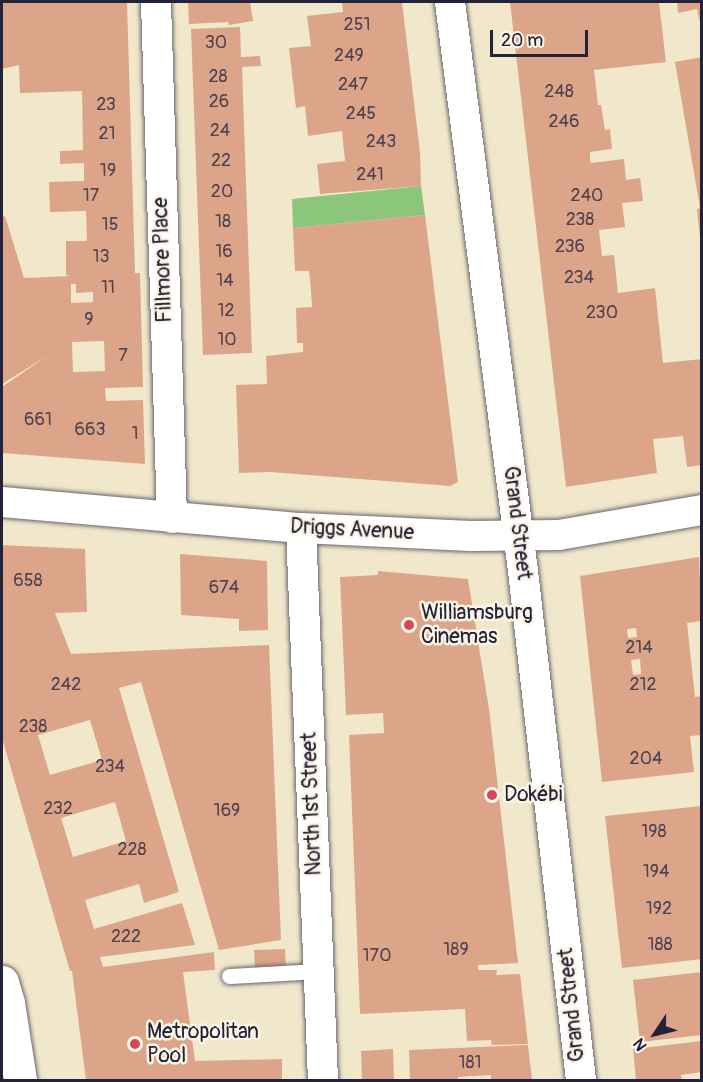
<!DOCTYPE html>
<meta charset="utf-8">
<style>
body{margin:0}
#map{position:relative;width:703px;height:1082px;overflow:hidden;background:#f1e8cc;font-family:Pangolin,sans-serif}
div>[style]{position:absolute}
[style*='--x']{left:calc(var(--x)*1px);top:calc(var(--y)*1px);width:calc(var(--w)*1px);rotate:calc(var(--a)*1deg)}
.green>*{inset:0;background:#8cc67a}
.building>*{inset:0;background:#dca58a}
.roads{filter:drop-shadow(0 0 2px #6a676e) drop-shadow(0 0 2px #6a676e)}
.service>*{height:15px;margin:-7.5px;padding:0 7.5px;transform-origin:7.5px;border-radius:7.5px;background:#fff}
.minor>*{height:30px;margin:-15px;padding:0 15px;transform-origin:15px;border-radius:15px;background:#fff}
.secondary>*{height:33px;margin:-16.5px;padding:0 16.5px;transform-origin:16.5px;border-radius:16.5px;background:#fff}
.dots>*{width:16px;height:16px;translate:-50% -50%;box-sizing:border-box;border:3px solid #fcf5e5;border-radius:50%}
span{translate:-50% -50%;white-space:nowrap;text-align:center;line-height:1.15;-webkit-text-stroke:5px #fcf5e5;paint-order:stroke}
.number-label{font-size:18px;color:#50434f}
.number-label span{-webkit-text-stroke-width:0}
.street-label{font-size:21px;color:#22223b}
.poi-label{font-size:21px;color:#22223b}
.left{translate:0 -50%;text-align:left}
.frame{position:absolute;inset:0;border:3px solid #22223b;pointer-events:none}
.north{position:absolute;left:625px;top:1004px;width:60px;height:60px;-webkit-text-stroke:4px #fcf5e5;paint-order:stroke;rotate:235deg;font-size:16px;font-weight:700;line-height:24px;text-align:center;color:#22223b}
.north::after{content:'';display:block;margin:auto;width:21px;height:27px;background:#22223b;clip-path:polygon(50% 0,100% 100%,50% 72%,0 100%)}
.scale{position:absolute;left:490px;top:30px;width:98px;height:27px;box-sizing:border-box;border:3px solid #22223b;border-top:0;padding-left:8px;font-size:18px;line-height:21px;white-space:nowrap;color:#22223b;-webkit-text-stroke:4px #fcf5e5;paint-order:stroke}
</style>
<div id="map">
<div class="green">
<i style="clip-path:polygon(421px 186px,425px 215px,293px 228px,292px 199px)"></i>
</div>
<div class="building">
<i style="clip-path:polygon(evenodd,2px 2px,127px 2px,135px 273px,140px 273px,143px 387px,105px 388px,106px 401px,143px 400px,145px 464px,2px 453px,2px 387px,47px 356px,2px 384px,2px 217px,5px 216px,24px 278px,70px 276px,66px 275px,66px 241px,87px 241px,86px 211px,50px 212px,49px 182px,84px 181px,84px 163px,60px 164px,60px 151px,83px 150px,82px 91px,20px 93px,19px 65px,2px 69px,2px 2px,71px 284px,76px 284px,76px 293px,93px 292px,93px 302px,71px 303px,71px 284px,2px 2px,104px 341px,105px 371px,73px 372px,72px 342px,104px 341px)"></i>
<i style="clip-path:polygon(188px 2px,250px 2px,253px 21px,229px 25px,228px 22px,189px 24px)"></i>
<i style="clip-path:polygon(342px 2px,402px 2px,420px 152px,421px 186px,320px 194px,317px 164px,345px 161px,342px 131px,308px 136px,305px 106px,296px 108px,289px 48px,311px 46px,307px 16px,343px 12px)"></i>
<i style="clip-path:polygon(510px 2px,659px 2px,666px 62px,594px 70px,598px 105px,601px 105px,605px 130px,610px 129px,612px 149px,590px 152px,590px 160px,591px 163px,624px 159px,626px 180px,640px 178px,643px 201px,622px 203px,625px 227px,599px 230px,602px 256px,614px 255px,618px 293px,655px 288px,663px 363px,702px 359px,702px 465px,687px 467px,683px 436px,653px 439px,657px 473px,566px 487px)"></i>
<i style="clip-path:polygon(677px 2px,702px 2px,702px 19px,699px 20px,697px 9px,678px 13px)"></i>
<i style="clip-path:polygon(240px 27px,241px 57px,260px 56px,261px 66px,242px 67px,252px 353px,203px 355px,191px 29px)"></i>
<i style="clip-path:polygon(702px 57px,702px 208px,700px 208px,675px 62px)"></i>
<i style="clip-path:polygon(702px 208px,702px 238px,700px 238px,697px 209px)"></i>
<i style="clip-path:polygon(425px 215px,458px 482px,450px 486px,270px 472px,239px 473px,236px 385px,267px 384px,266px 356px,303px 352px,303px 343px,297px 343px,296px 308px,312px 307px,311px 291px,309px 271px,295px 271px,293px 228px)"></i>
<i style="clip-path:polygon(evenodd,2px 545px,85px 549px,87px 612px,55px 613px,71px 654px,269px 645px,281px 940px,219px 950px,141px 682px,119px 688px,179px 892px,144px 903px,139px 884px,85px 900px,94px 929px,182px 903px,195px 945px,100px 957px,103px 967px,214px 952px,215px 970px,183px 972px,195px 1061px,282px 1059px,282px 1080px,86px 1080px,72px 971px,70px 971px,2px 738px,2px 545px,90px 720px,102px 760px,50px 775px,38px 735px,90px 720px,2px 545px,115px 802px,126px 841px,73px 857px,61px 818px,115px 802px)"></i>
<i style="clip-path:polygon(180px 554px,267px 561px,268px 630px,239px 631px,239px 619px,181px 615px)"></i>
<i style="clip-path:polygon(evenodd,699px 557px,702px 621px,687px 623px,695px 697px,702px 696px,702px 735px,690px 736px,694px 772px,602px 782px,580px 576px,699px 557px,636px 628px,637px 637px,628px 638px,627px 629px,636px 628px,699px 557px,640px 659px,641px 674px,633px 675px,631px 660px,640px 659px)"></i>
<i style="clip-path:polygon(378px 571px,468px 579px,489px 709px,518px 963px,478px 965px,478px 970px,497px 970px,496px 975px,520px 974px,528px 1044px,492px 1045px,491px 1040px,467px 1041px,465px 1009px,360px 1014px,349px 735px,384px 733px,383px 713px,346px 715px,340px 577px,378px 575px)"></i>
<i style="clip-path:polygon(702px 806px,702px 959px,622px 968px,605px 816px)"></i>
<i style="clip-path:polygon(285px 949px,286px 970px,255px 971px,254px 950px)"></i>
<i style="clip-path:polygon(702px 972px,702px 1035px,640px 1042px,633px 980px)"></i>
<i style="clip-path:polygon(702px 1041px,702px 1072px,681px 1075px,682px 1080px,636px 1080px,633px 1049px)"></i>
<i style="clip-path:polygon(528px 1045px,532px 1080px,491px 1080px,491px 1075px,458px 1077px,458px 1080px,410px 1080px,409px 1050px)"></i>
<i style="clip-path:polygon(393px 1049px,394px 1080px,362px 1080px,361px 1051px)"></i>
</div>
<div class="roads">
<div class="service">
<i style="--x:229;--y:976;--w:90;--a:-3.2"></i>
</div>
<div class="minor">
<i style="--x:156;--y:2;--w:516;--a:88.22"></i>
<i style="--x:450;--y:2;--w:574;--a:82.69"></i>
<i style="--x:523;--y:571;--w:512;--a:83.5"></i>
<i style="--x:2;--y:502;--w:300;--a:5"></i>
<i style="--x:301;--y:528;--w:170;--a:2.7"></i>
<i style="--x:471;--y:536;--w:88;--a:-0.7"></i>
<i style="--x:559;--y:535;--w:145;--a:-9.9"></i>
<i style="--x:301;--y:528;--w:552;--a:87.72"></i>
</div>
<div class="secondary">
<i style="--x:2;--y:982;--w:22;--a:74"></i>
<i style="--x:8;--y:1003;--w:78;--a:81.1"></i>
</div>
</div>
<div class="dots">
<i style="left:409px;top:625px;background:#d1495b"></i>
<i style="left:492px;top:795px;background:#d1495b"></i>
<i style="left:135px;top:1044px;background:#d1495b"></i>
</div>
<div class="number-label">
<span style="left:357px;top:25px">251</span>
<span style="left:216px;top:43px">30</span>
<span style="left:349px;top:56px">249</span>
<span style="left:218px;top:77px">28</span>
<span style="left:353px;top:85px">247</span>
<span style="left:559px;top:92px">248</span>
<span style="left:219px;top:102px">26</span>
<span style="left:106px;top:105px">23</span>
<span style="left:361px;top:114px">245</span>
<span style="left:564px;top:122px">246</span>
<span style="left:220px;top:131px">24</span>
<span style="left:107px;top:134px">21</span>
<span style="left:381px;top:142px">243</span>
<span style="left:221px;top:161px">22</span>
<span style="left:108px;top:171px">19</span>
<span style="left:370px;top:175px">241</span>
<span style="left:222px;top:192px">20</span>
<span style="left:91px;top:196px">17</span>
<span style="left:587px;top:196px">240</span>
<span style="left:580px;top:220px">238</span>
<span style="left:223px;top:222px">18</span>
<span style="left:110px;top:225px">15</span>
<span style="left:570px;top:247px">236</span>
<span style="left:224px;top:252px">16</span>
<span style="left:101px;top:257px">13</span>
<span style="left:579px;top:278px">234</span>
<span style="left:225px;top:281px">14</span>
<span style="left:108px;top:288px">11</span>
<span style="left:226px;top:311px">12</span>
<span style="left:602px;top:313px">230</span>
<span style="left:89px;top:320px">9</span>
<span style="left:227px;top:340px">10</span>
<span style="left:123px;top:356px">7</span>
<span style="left:38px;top:420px">661</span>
<span style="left:90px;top:430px">663</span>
<span style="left:135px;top:434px">1</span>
<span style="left:28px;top:581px">658</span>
<span style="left:224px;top:588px">674</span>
<span style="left:639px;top:648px">214</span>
<span style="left:66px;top:685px">242</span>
<span style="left:643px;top:685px">212</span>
<span style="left:33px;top:727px">238</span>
<span style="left:646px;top:759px">204</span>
<span style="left:110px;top:767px">234</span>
<span style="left:58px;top:809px">232</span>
<span style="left:227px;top:811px">169</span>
<span style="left:654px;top:832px">198</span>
<span style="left:132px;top:850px">228</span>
<span style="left:656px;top:872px">194</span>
<span style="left:659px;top:909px">192</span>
<span style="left:126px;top:937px">222</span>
<span style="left:660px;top:945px">188</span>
<span style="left:456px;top:950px">189</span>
<span style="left:377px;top:956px">170</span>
<span style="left:470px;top:1063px">181</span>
</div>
<div class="street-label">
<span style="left:163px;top:260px;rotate:-92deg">Fillmore Place</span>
<span style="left:517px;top:523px;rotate:83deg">Grand Street</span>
<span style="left:352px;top:530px;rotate:3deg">Driggs Avenue</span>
<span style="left:312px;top:804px;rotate:-92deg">North 1st Street</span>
<span style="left:572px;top:1005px;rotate:-96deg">Grand Street</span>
</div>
<div class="poi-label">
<span class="left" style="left:421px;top:625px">Williamsburg<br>Cinemas</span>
<span class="left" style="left:504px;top:795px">Dokébi</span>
<span class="left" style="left:147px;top:1044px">Metropolitan<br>Pool</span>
</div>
<div class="frame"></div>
<div class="north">N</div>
<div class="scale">20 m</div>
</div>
